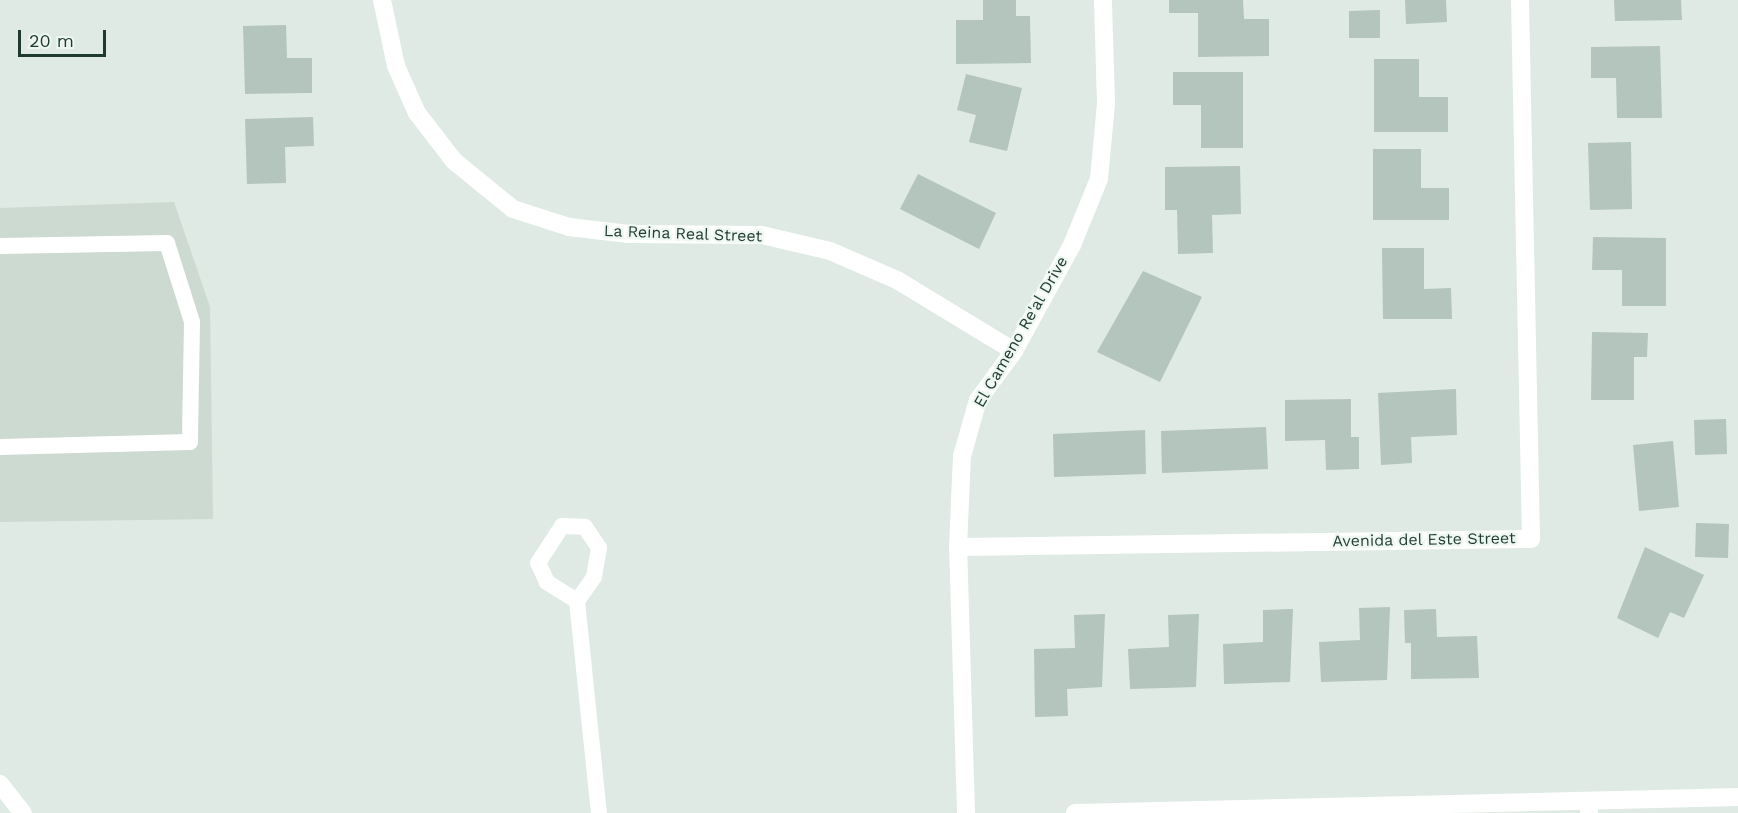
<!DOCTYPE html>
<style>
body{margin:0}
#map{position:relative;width:1738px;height:813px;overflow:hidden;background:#deeae3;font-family:"Work Sans",sans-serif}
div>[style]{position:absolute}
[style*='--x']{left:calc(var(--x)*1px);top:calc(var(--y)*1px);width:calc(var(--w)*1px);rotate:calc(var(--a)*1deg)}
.built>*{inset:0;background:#ccdad2}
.building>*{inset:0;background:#b3c5bc}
.service>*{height:16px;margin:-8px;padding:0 8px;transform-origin:8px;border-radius:8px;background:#fff}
.minor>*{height:18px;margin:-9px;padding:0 9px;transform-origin:9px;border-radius:9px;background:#fff}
.tertiary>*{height:18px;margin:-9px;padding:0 9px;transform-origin:9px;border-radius:9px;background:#fff}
span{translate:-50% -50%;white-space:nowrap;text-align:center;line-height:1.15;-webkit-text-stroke:4.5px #eef7f2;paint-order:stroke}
.street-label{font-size:16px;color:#1f3a30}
.scale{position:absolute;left:18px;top:30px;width:88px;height:27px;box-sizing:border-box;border:3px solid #1f3a30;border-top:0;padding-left:8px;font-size:18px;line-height:21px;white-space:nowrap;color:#1f3a30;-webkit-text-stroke:4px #eef7f2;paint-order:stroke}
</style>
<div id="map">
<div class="built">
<i style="clip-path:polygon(174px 202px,210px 307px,213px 519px,0 522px,0 208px)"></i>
</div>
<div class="building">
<i style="clip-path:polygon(983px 0,1016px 0,1016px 16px,1030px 16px,1031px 63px,956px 64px,956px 20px,983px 20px)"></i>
<i style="clip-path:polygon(1169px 0,1243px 0,1244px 19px,1269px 19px,1269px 56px,1198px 57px,1198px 13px,1169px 13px)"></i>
<i style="clip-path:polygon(1405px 0,1446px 0,1447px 22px,1406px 24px)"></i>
<i style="clip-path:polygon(1614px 0,1681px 0,1682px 20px,1615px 21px)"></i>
<i style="clip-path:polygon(1380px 10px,1380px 38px,1349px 38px,1349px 11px)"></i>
<i style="clip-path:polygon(286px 25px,287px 58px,312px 58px,312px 93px,245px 94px,243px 26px)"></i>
<i style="clip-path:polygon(1660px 46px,1662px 118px,1617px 118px,1616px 78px,1591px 78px,1591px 47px)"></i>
<i style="clip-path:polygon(1374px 59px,1419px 59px,1419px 97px,1448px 97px,1448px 132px,1374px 132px)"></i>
<i style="clip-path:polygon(1173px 72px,1243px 72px,1243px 148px,1201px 148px,1201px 105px,1173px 105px)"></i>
<i style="clip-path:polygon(966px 74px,1022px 88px,1007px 151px,969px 142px,976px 115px,957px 110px)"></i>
<i style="clip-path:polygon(313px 117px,314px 146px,285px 147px,286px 183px,247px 184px,245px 119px)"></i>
<i style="clip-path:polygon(1631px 142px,1632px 209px,1590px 210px,1588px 143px)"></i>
<i style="clip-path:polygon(1373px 149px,1421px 149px,1421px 188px,1449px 188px,1449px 220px,1373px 220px)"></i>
<i style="clip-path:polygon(1240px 166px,1241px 214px,1212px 215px,1213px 253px,1178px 254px,1177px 210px,1165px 210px,1165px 167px)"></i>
<i style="clip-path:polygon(918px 174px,996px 213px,979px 249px,900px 209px)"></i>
<i style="clip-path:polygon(1593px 237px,1666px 238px,1666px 306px,1622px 306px,1622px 270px,1592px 270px)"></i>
<i style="clip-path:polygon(1382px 248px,1424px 248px,1424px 289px,1451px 288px,1452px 319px,1383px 319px)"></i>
<i style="clip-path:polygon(1143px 271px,1202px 297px,1160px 382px,1097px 352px)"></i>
<i style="clip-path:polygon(1592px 332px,1648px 333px,1647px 357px,1634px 357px,1634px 400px,1591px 400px)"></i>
<i style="clip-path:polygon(1456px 389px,1457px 435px,1411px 437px,1412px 463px,1381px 465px,1378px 393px)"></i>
<i style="clip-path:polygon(1351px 399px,1351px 437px,1359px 437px,1359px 469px,1326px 470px,1325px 440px,1285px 441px,1285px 400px)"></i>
<i style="clip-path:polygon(1726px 419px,1727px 454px,1695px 455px,1694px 420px)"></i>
<i style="clip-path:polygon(1266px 427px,1268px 469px,1162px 473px,1161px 431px)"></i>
<i style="clip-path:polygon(1145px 430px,1146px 474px,1054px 477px,1053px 434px)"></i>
<i style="clip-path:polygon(1673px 441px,1679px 507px,1639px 511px,1633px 445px)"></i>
<i style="clip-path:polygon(1696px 523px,1729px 524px,1728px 558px,1695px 557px)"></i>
<i style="clip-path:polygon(1645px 547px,1704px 575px,1684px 618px,1670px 612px,1658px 638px,1617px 618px)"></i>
<i style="clip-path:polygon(1390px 607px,1387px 680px,1321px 682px,1319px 642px,1360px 640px,1359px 608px)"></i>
<i style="clip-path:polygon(1293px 609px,1290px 682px,1224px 684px,1223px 644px,1263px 642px,1263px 610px)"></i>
<i style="clip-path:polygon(1436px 609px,1437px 637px,1477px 636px,1479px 678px,1411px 679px,1411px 643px,1405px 643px,1404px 610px)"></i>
<i style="clip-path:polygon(1105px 614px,1102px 687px,1067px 689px,1068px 716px,1035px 717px,1034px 649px,1075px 648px,1074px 615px)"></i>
<i style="clip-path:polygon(1199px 614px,1196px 687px,1130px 689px,1128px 649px,1169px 647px,1168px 615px)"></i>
</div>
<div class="service">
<i style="--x:0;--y:246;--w:167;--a:-1"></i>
<i style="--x:167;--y:243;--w:83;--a:72.4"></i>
<i style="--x:192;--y:322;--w:120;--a:91"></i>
<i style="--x:190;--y:442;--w:190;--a:178.5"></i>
<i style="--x:577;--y:601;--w:36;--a:-148"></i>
<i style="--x:547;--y:582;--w:21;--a:-115"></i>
<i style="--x:538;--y:563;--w:44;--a:-57"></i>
<i style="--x:562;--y:526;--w:23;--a:2"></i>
<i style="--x:585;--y:527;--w:25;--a:56"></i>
<i style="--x:599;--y:548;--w:29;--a:100"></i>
<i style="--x:594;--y:577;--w:29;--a:125"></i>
<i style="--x:577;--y:601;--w:213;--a:84.1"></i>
</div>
<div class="minor">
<i style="--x:382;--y:0;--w:67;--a:78"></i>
<i style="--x:396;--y:66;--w:51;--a:65.9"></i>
<i style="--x:417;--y:113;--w:61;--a:52.4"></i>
<i style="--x:454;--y:161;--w:76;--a:39.1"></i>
<i style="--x:513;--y:209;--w:59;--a:17.8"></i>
<i style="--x:569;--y:227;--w:60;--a:6.7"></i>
<i style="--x:629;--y:234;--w:133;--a:0.4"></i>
<i style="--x:762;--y:235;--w:70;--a:13.2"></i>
<i style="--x:830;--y:251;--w:73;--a:23.4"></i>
<i style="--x:897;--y:280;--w:137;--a:31.3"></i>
<i style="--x:958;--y:547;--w:573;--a:-0.8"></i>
<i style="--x:1531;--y:539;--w:539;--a:-91.17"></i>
<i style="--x:1588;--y:801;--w:12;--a:85"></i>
<i style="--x:966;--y:813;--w:266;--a:-91.7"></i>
<i style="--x:958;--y:547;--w:91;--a:-87.5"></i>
<i style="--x:962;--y:456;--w:58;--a:-74.1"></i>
<i style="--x:978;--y:400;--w:61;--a:-53.7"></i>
<i style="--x:1014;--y:351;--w:121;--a:-61.3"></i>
<i style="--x:1072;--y:245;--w:71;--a:-67.8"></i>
<i style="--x:1099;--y:179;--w:76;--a:-84.7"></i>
<i style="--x:1106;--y:103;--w:103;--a:-91.7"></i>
</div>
<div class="tertiary">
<i style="--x:0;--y:784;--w:37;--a:52"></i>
<i style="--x:1075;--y:813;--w:663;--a:-1.38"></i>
</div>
<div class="street-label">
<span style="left:683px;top:234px;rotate:2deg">La Reina Real Street</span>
<span style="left:1021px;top:332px;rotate:-60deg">El Cameno Re'al Drive</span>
<span style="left:1424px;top:540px;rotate:-1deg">Avenida del Este Street</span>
</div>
<div class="scale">20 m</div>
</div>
